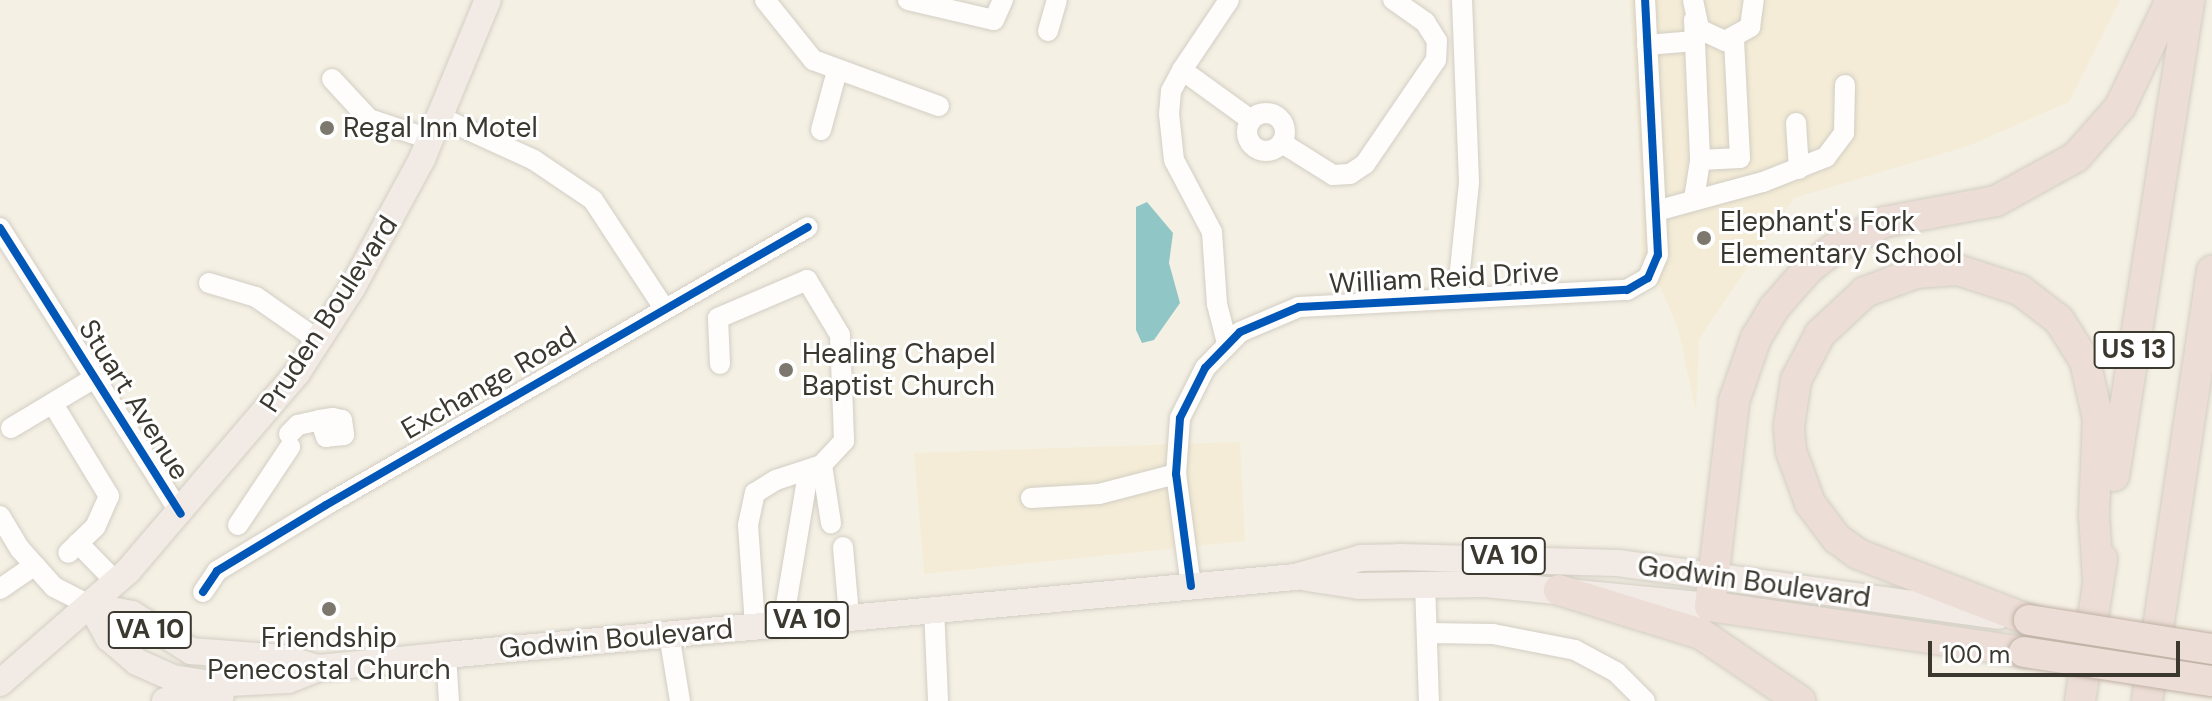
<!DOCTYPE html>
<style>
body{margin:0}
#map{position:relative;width:2212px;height:701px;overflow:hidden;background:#f5f0e4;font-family:"DM Sans",sans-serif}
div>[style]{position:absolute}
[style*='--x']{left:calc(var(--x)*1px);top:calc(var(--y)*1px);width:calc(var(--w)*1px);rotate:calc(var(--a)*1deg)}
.built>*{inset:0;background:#f4ecd6}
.water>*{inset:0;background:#90c7c6}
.roads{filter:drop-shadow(0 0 2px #d2cec4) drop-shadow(0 0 2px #d2cec4)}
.minor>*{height:20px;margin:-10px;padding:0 10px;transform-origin:10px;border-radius:10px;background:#fefdfb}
.minor>.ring{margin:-10px;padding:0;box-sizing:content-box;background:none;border:20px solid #fefdfb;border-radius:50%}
.major>*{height:26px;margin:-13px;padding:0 13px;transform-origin:13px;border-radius:13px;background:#f2eae5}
.highway>*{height:30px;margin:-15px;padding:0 15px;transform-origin:15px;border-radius:15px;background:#ecddd6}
.bridges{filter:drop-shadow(0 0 2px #c1b1a5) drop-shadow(0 0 2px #c1b1a5)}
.highway-bridge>*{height:30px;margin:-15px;padding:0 15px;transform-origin:15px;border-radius:15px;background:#ecddd6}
.cycleway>*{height:8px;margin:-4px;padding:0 4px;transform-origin:4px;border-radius:4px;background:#0057b8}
.dots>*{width:22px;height:22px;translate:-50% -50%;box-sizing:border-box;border:4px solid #fff;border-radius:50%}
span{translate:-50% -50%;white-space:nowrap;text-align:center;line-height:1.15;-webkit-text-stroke:6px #fff;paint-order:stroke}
.shield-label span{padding:2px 6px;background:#fff;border:2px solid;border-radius:6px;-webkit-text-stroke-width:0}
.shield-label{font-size:26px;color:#3b382f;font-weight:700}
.poi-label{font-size:28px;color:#3b382f}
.left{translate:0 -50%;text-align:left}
.street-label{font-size:28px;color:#3b382f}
.scale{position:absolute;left:1928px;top:641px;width:252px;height:36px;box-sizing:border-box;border:4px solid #3b382f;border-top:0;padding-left:10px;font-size:24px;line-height:28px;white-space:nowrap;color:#3b382f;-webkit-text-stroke:6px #fff;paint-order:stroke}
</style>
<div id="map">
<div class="built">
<i style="clip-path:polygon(1630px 0,2120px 0,2069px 102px,1968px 146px,1794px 198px,1699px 339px,1696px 412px,1678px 328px,1659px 284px,1641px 277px,1642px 192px)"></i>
<i style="clip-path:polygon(1240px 442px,1245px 541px,924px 574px,914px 453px)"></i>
</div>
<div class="water">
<i style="clip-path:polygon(1147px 202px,1173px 233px,1169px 263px,1180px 303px,1154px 340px,1142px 343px,1136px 330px,1136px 207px)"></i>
</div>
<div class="roads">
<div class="minor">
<i style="--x:765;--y:0;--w:77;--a:51.3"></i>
<i style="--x:813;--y:60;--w:134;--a:20.1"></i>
<i style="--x:908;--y:0;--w:88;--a:13.1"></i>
<i style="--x:994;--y:20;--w:22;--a:-66"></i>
<i style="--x:1693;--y:0;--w:30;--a:78"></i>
<i style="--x:1699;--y:29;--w:29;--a:25"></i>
<i style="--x:1725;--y:41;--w:29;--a:-29"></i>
<i style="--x:1750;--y:27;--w:27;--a:-82"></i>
<i style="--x:1694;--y:20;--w:140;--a:87.5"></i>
<i style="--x:1700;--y:160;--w:40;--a:-2.9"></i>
<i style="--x:1740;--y:158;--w:119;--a:-92.9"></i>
<i style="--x:1048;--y:31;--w:32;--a:-74"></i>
<i style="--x:1647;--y:45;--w:48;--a:-4.8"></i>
<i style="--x:1182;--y:70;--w:85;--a:35.9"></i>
<i style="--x:332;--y:79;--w:54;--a:47.2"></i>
<i style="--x:369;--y:119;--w:66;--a:18.4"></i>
<i class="ring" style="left:1247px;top:113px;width:18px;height:18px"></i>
<i style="--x:442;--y:118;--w:101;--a:24.5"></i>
<i style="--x:534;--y:160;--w:71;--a:34.1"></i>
<i style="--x:593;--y:200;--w:129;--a:56.7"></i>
<i style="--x:1796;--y:123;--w:46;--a:86.3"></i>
<i style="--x:821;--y:130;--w:61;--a:-74.8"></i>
<i style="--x:1282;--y:143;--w:60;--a:32.1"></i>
<i style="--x:1333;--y:175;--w:17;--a:-3"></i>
<i style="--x:1350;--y:174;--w:18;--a:-34"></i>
<i style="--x:1365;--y:164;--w:126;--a:-55.7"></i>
<i style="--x:1436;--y:60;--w:19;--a:-87"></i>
<i style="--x:1437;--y:41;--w:22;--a:-122"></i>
<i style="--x:1425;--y:22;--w:39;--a:-145"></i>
<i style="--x:1694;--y:199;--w:39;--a:-81"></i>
<i style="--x:1656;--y:211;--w:111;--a:-15.2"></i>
<i style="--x:1763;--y:182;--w:68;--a:-21.6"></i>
<i style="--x:1826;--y:157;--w:30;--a:-53"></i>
<i style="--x:1844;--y:133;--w:48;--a:-88.8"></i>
<i style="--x:0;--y:228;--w:338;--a:57.7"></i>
<i style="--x:209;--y:283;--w:49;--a:16.6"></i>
<i style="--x:256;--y:297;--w:77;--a:34.9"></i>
<i style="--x:1457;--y:299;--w:118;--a:-84.1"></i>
<i style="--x:1469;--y:182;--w:182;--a:-92.2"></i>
<i style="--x:1227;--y:343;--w:40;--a:-104.4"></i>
<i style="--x:1217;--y:304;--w:72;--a:-94"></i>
<i style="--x:1212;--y:232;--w:81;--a:-117.8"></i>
<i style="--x:1174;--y:160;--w:46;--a:-96.2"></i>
<i style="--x:1169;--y:114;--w:23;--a:-85"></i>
<i style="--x:1171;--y:91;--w:24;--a:-62"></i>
<i style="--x:1182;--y:70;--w:84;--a:-56.1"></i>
<i style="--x:720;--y:364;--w:46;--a:-92.5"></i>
<i style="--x:718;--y:318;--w:97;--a:-23.1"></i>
<i style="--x:807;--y:280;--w:64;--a:59"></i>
<i style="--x:840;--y:335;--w:106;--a:87.8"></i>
<i style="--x:844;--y:441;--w:33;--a:133"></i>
<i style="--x:822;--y:465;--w:59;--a:81.2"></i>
<i style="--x:53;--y:404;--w:108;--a:58.7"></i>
<i style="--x:109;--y:496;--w:34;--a:114"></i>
<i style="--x:95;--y:527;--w:37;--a:136"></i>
<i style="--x:11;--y:428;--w:96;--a:-30.9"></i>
<i style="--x:289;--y:434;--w:13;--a:-45"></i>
<i style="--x:298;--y:425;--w:9;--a:-13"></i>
<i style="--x:307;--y:423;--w:13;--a:-13"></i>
<i style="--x:320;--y:420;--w:13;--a:-9"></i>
<i style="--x:333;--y:418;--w:9;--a:13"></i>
<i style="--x:342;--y:420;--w:15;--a:82"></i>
<i style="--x:344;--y:435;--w:18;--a:174"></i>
<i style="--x:326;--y:437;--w:18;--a:-109"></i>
<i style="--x:1031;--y:498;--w:68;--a:-3.4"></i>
<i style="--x:1099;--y:494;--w:80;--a:-14.6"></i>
<i style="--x:0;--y:516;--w:39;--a:59"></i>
<i style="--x:20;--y:549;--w:51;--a:48.2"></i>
<i style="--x:54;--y:587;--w:42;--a:27.2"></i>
<i style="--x:238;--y:525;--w:94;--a:-56.3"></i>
<i style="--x:78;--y:543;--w:54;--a:45.7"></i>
<i style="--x:843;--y:547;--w:69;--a:85"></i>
<i style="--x:1425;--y:583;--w:118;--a:88.1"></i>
<i style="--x:1191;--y:586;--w:113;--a:-97.6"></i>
<i style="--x:1176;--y:474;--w:56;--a:-85.9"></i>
<i style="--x:1180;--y:418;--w:56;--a:-63.4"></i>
<i style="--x:1205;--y:368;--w:50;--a:-45.8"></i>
<i style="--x:1240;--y:332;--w:64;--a:-23"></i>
<i style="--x:1299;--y:307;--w:328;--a:-3"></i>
<i style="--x:1627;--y:290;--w:24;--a:-30"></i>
<i style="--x:1648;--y:278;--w:25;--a:-67"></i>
<i style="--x:1658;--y:255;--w:255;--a:-92.9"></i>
<i style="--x:0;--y:589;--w:42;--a:-34.4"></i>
<i style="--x:203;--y:592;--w:25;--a:-56"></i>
<i style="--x:217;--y:571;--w:127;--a:-31.2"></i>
<i style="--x:326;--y:505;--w:556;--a:-29.97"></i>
<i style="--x:934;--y:608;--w:93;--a:87.5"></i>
<i style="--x:783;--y:623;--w:151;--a:-80.5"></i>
<i style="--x:755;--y:625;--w:100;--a:-94"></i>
<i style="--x:748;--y:525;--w:33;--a:-78"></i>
<i style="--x:755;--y:493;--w:25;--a:-32"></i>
<i style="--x:776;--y:480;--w:48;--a:-18.1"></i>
<i style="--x:1428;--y:633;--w:65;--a:0.9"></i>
<i style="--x:1493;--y:634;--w:84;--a:11"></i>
<i style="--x:1575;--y:650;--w:47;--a:28.2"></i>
<i style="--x:1616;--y:672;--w:41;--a:45"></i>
<i style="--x:669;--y:634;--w:68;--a:80.7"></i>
<i style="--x:446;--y:655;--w:46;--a:86.3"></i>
</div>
<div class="major">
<i style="--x:1307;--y:578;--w:53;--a:8.7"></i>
<i style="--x:1359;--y:586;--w:126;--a:-0.9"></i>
<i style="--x:1485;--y:584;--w:226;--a:5.6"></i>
<i style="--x:91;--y:606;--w:37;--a:61"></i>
<i style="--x:109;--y:638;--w:37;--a:41"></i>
<i style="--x:137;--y:662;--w:39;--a:24"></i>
<i style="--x:173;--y:678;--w:37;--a:9"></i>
<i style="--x:210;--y:684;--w:78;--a:-2.9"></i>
<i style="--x:288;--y:680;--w:33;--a:-21"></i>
<i style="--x:319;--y:668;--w:128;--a:-5.8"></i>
<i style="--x:446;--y:655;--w:853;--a:-5.25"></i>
<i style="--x:1295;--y:577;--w:69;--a:-16.1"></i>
<i style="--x:1361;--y:558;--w:39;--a:-1"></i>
<i style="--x:1400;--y:557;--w:218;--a:1.6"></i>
<i style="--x:1618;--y:563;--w:384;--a:7.9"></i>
<i style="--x:91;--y:606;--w:42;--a:11"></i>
<i style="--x:132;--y:614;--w:70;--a:32.1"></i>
<i style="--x:191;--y:651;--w:92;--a:4.4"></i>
<i style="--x:283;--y:658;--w:37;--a:16"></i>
<i style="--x:0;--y:683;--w:170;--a:-41.2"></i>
<i style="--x:128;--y:571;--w:260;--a:-49.5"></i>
<i style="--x:297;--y:373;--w:101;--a:-57.1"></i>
<i style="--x:352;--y:288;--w:147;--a:-61.5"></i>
<i style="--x:422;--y:159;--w:172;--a:-67.5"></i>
<i style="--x:165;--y:701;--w:56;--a:-5.1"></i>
</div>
<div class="highway">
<i style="--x:2114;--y:476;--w:482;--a:-81"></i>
<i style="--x:1559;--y:590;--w:149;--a:17.2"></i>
<i style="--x:1701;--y:634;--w:120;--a:34.1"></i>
<i style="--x:2029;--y:620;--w:183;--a:-158.9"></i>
<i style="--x:1858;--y:554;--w:26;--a:-144"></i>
<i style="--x:1837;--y:539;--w:45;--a:-126.9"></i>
<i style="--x:1810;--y:503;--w:55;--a:-110.1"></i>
<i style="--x:1791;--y:451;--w:25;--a:-95"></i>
<i style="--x:1789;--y:426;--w:47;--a:-81.3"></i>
<i style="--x:1796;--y:380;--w:52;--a:-62.4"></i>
<i style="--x:1820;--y:334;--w:62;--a:-43"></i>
<i style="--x:1865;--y:292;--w:54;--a:-20.4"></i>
<i style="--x:1916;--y:273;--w:42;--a:-4.1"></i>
<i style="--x:1958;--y:270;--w:65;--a:17.9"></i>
<i style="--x:2020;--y:290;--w:49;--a:37.6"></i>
<i style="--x:2059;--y:320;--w:49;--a:57.6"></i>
<i style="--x:2085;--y:361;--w:59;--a:77.4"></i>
<i style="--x:2098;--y:419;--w:96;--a:92.4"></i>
<i style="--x:2094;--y:515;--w:64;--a:86.4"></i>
<i style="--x:2024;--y:652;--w:317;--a:-171.7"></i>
<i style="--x:1710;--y:606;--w:206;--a:-83.3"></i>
<i style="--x:1734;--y:401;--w:67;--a:-70.8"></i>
<i style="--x:1756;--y:338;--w:35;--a:-59"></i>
<i style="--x:1774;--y:308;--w:52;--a:-48.9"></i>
<i style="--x:1808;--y:269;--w:31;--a:-38"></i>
<i style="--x:1832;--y:250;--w:59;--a:-28.3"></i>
<i style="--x:1884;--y:222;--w:114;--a:-10.6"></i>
<i style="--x:1996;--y:201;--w:91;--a:-28.8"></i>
<i style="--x:2076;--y:157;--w:67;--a:-48.7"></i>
<i style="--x:2120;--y:107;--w:119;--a:-64.5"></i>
<i style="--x:2080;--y:701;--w:144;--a:-81.2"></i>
<i style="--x:2147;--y:701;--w:435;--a:-81.4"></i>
</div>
</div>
<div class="bridges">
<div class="highway-bridge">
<i style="--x:2029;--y:620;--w:185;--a:9"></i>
<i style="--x:2024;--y:652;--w:190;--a:8.8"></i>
</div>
</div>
<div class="cycleway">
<i style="--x:0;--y:228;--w:338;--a:57.7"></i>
<i style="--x:1191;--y:586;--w:113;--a:-97.6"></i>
<i style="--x:1176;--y:474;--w:56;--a:-85.9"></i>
<i style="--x:1180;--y:418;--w:56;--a:-63.4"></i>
<i style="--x:1205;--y:368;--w:50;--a:-45.8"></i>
<i style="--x:1240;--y:332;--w:64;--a:-23"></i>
<i style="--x:1299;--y:307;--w:328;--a:-3"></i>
<i style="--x:1627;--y:290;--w:24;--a:-30"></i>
<i style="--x:1648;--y:278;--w:25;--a:-67"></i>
<i style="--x:1658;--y:255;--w:255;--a:-92.9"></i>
<i style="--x:203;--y:592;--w:25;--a:-56"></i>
<i style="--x:217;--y:571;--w:127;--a:-31.2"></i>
<i style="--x:326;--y:505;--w:556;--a:-29.97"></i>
</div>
<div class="dots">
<i style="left:327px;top:128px;background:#7c786e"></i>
<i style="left:1704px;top:238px;background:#7c786e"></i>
<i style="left:786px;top:370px;background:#7c786e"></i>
<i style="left:329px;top:609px;background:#7c786e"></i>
</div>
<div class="shield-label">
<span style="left:2134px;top:350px">US 13</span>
<span style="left:1504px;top:556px">VA 10</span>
<span style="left:807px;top:620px">VA 10</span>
<span style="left:150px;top:630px">VA 10</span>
</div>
<div class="poi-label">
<span class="left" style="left:343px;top:128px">Regal Inn Motel</span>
<span class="left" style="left:1720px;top:238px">Elephant's Fork<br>Elementary School</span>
<span class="left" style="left:802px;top:370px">Healing Chapel<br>Baptist Church</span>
<span style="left:329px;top:654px">Friendship<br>Penecostal Church</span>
</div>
<div class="street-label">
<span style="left:1444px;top:278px;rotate:-3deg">William Reid Drive</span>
<span style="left:329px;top:314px;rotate:-57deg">Pruden Boulevard</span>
<span style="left:489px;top:383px;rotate:-30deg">Exchange Road</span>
<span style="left:134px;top:400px;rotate:58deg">Stuart Avenue</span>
<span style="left:1754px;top:582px;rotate:8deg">Godwin Boulevard</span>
<span style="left:616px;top:639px;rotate:-5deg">Godwin Boulevard</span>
</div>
<div class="scale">100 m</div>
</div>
